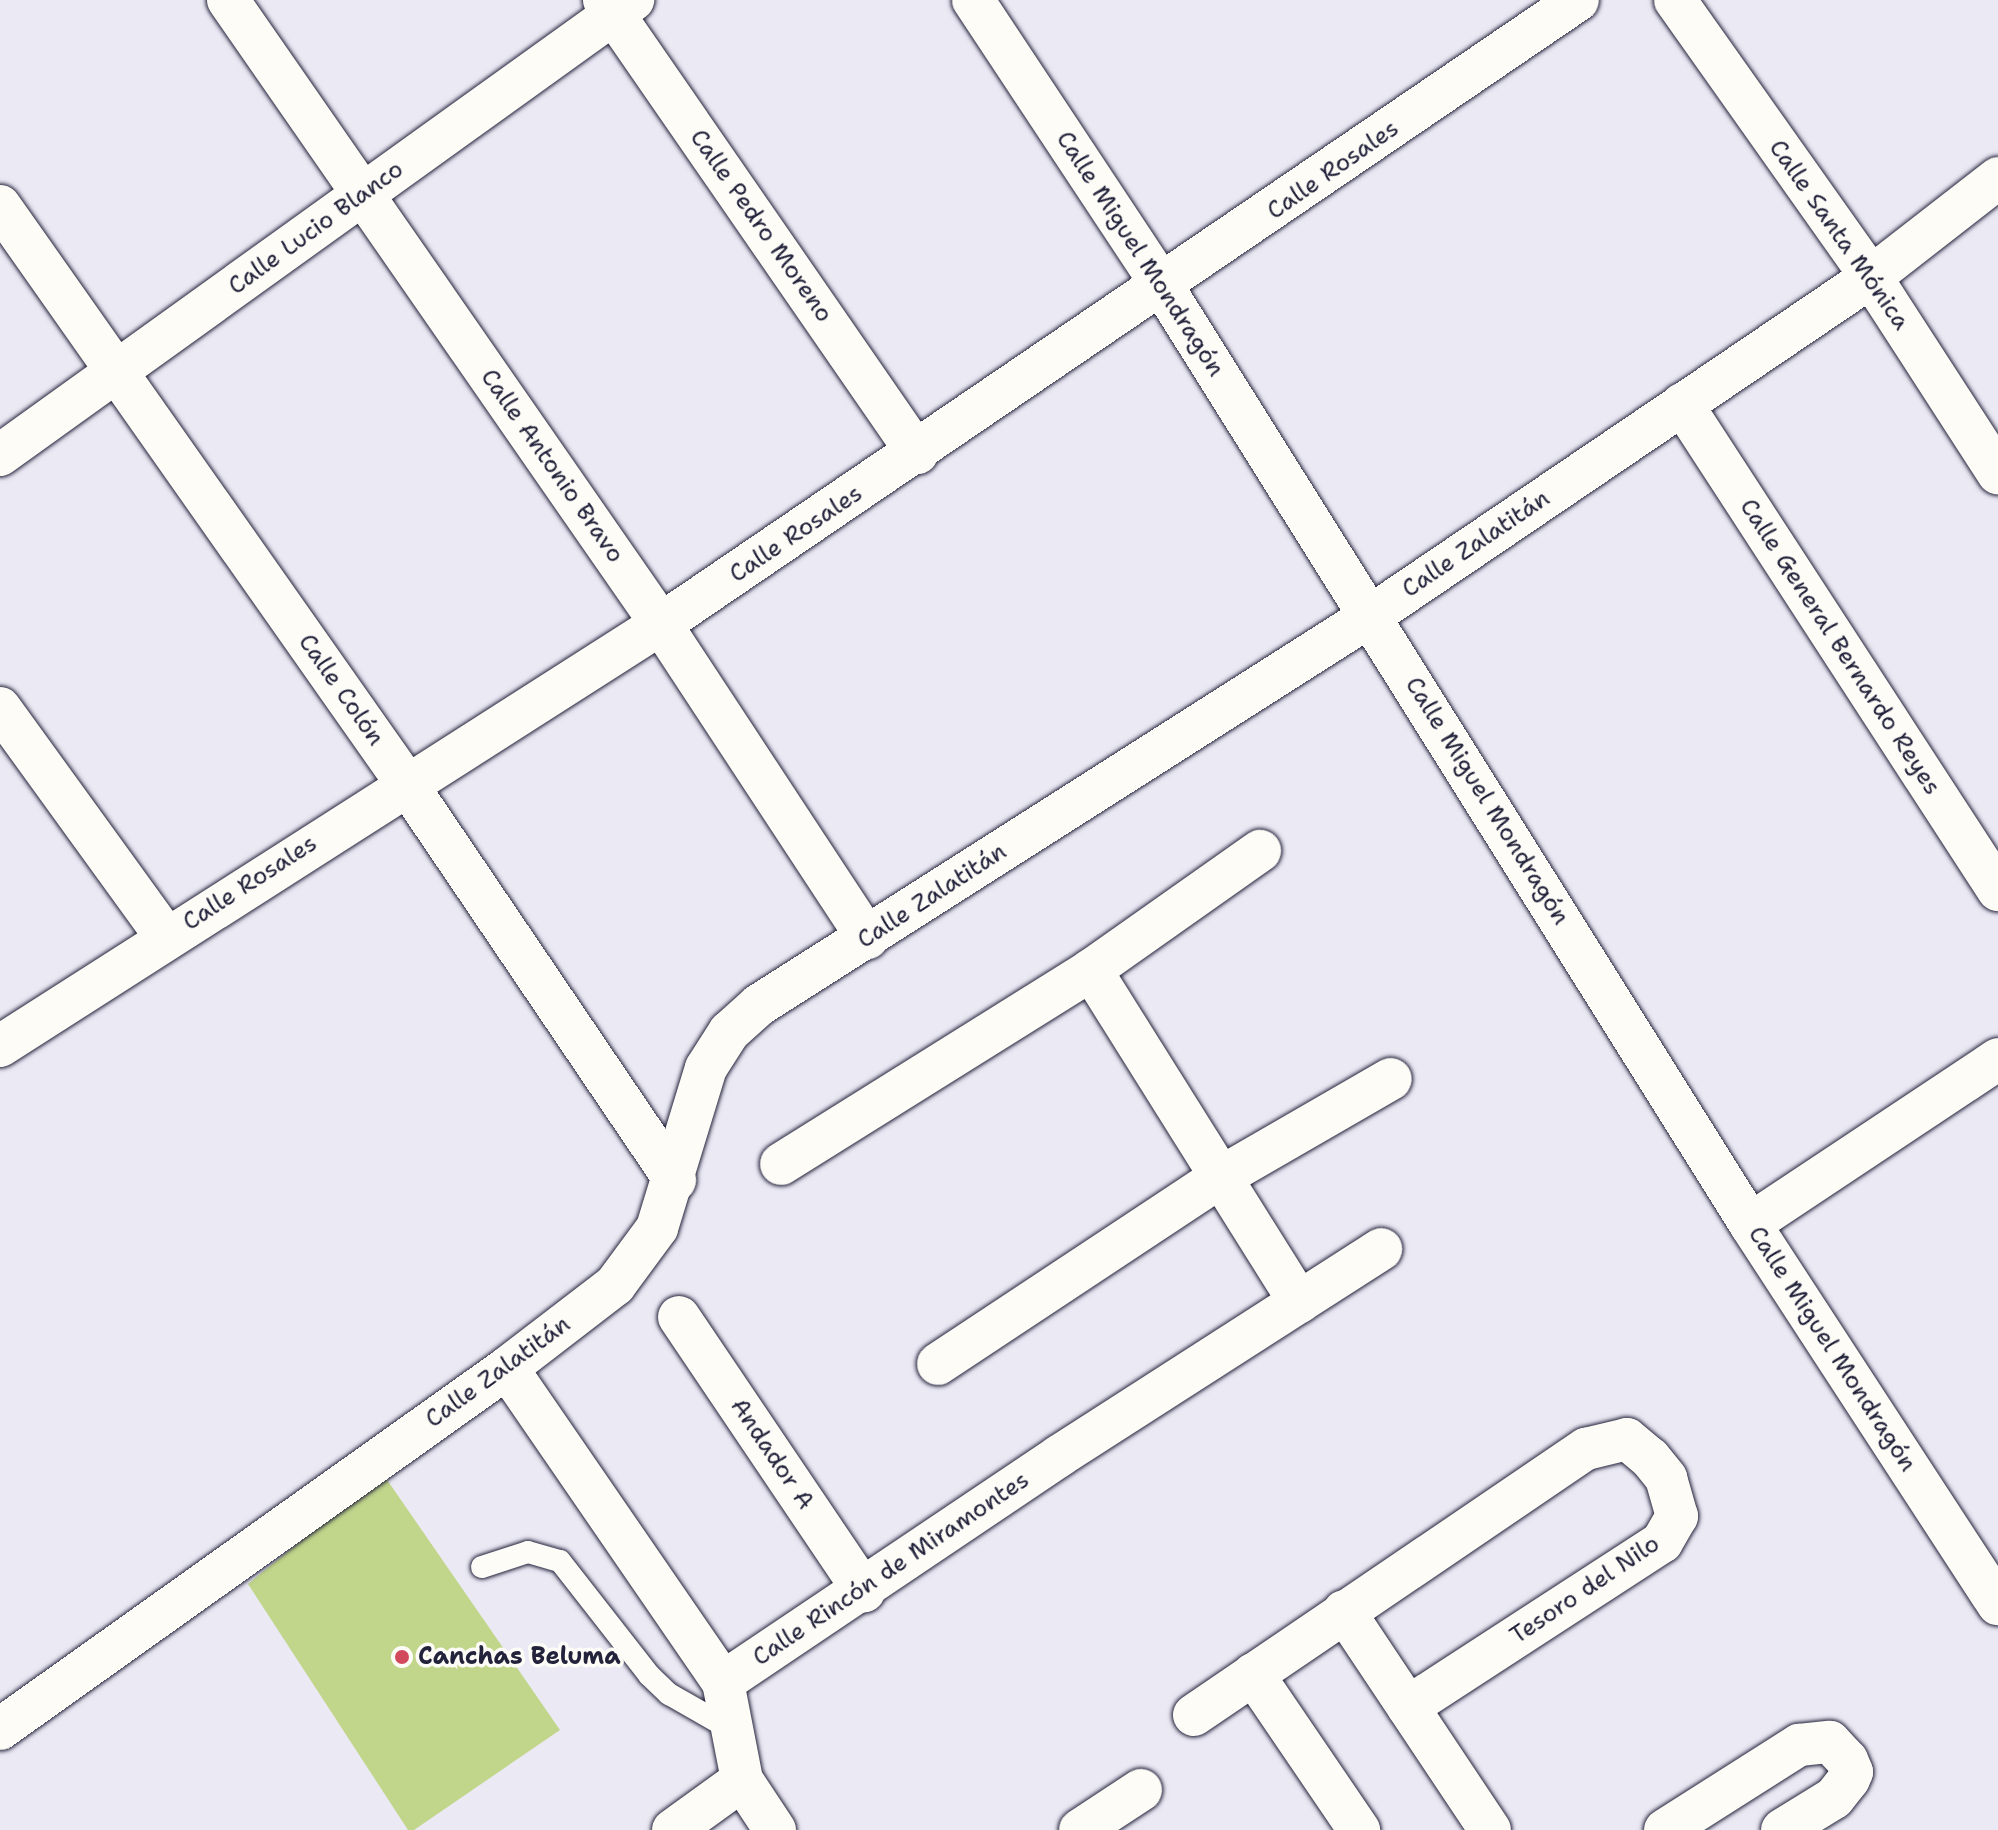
<!DOCTYPE html>
<meta charset="utf-8">
<style>
body{margin:0}
#map{position:relative;width:1998px;height:1830px;overflow:hidden;background:#ebe9f4;font-family:"Shantell Sans",sans-serif}
div>[style]{position:absolute}
[style*='--x']{left:calc(var(--x)*1px);top:calc(var(--y)*1px);width:calc(var(--w)*1px);rotate:calc(var(--a)*1deg)}
.green>*{inset:0;background:#c2d68b}
.roads{filter:drop-shadow(0 0 2px #22223b) drop-shadow(0 0 2px #22223b)}
.service>*{height:22px;margin:-11px;padding:0 11px;transform-origin:11px;border-radius:11px;background:#fdfcf7}
.minor>*{height:42px;margin:-21px;padding:0 21px;transform-origin:21px;border-radius:21px;background:#fdfcf7}
.dots>*{width:22px;height:22px;translate:-50% -50%;box-sizing:border-box;border:4px solid #fdfcf7;border-radius:50%}
span{translate:-50% -50%;white-space:nowrap;text-align:center;line-height:1.15;-webkit-text-stroke:7px #fdfcf7;paint-order:stroke}
.street-label{font-size:24px;color:#22223b}
.poi-label{font-size:24px;color:#22223b;font-weight:700}
.left{translate:0 -50%;text-align:left}
</style>
<div id="map">
<div class="green">
<i style="clip-path:polygon(383px 1474px,560px 1730px,414px 1830px,408px 1830px,248px 1584px)"></i>
</div>
<div class="roads">
<div class="service">
<i style="--x:482;--y:1567;--w:48;--a:-18.1"></i>
<i style="--x:528;--y:1552;--w:33;--a:16"></i>
<i style="--x:560;--y:1561;--w:145;--a:52"></i>
<i style="--x:649;--y:1675;--w:28;--a:44"></i>
<i style="--x:669;--y:1694;--w:73;--a:29.7"></i>
</div>
<div class="minor">
<i style="--x:228;--y:0;--w:760;--a:55.24"></i>
<i style="--x:661;--y:624;--w:376;--a:56.7"></i>
<i style="--x:604;--y:0;--w:551;--a:55.36"></i>
<i style="--x:973;--y:0;--w:344;--a:56.5"></i>
<i style="--x:1163;--y:287;--w:1106;--a:57.93"></i>
<i style="--x:1750;--y:1224;--w:454;--a:56.9"></i>
<i style="--x:1675;--y:0;--w:339;--a:54.7"></i>
<i style="--x:1871;--y:277;--w:234;--a:57.1"></i>
<i style="--x:0;--y:206;--w:706;--a:54.87"></i>
<i style="--x:406;--y:783;--w:480;--a:55.9"></i>
<i style="--x:1682;--y:404;--w:580;--a:56.97"></i>
<i style="--x:0;--y:455;--w:780;--a:-35.71"></i>
<i style="--x:0;--y:708;--w:283;--a:54.1"></i>
<i style="--x:1091;--y:970;--w:392;--a:57.9"></i>
<i style="--x:0;--y:1046;--w:784;--a:-32.56"></i>
<i style="--x:661;--y:624;--w:1109;--a:-34.23"></i>
<i style="--x:781;--y:1164;--w:366;--a:-32"></i>
<i style="--x:1091;--y:970;--w:207;--a:-35.2"></i>
<i style="--x:1750;--y:1224;--w:298;--a:-33.6"></i>
<i style="--x:679;--y:1317;--w:331;--a:56"></i>
<i style="--x:938;--y:1364;--w:339;--a:-33.5"></i>
<i style="--x:1221;--y:1177;--w:196;--a:-30"></i>
<i style="--x:507;--y:1368;--w:381;--a:55.5"></i>
<i style="--x:723;--y:1682;--w:100;--a:79"></i>
<i style="--x:742;--y:1780;--w:60;--a:56.6"></i>
<i style="--x:1344;--y:1611;--w:263;--a:56.3"></i>
<i style="--x:1253;--y:1674;--w:189;--a:55.8"></i>
<i style="--x:723;--y:1682;--w:405;--a:-33.9"></i>
<i style="--x:1059;--y:1456;--w:383;--a:-32.7"></i>
<i style="--x:1194;--y:1715;--w:474;--a:-34.2"></i>
<i style="--x:1586;--y:1449;--w:42;--a:-13.7"></i>
<i style="--x:1627;--y:1439;--w:30;--a:40"></i>
<i style="--x:1650;--y:1458;--w:26;--a:51"></i>
<i style="--x:1666;--y:1478;--w:40;--a:74"></i>
<i style="--x:1677;--y:1516;--w:30;--a:120"></i>
<i style="--x:1662;--y:1542;--w:303;--a:147"></i>
<i style="--x:0;--y:1729;--w:622;--a:-35.45"></i>
<i style="--x:507;--y:1368;--w:136;--a:-37.5"></i>
<i style="--x:615;--y:1285;--w:71;--a:-53.6"></i>
<i style="--x:657;--y:1228;--w:167;--a:-73"></i>
<i style="--x:706;--y:1068;--w:43;--a:-57.4"></i>
<i style="--x:729;--y:1032;--w:40;--a:-42"></i>
<i style="--x:759;--y:1005;--w:727;--a:-32.47"></i>
<i style="--x:1372;--y:615;--w:603;--a:-34.11"></i>
<i style="--x:1871;--y:277;--w:161;--a:-37.9"></i>
<i style="--x:673;--y:1830;--w:85;--a:-35.9"></i>
<i style="--x:1080;--y:1830;--w:73;--a:-33.3"></i>
<i style="--x:1665;--y:1830;--w:159;--a:-32.4"></i>
<i style="--x:1799;--y:1745;--w:31;--a:-6"></i>
<i style="--x:1830;--y:1742;--w:25;--a:47"></i>
<i style="--x:1847;--y:1760;--w:13;--a:67"></i>
<i style="--x:1852;--y:1772;--w:8;--a:113"></i>
<i style="--x:1849;--y:1779;--w:24;--a:128"></i>
<i style="--x:1834;--y:1798;--w:61;--a:148.4"></i>
</div>
</div>
<div class="dots">
<i style="left:402px;top:1657px;background:#d1495b"></i>
</div>
<div class="street-label">
<span style="left:1333px;top:170px;rotate:-35deg">Calle Rosales</span>
<span style="left:761px;top:226px;rotate:55deg">Calle Pedro Moreno</span>
<span style="left:316px;top:228px;rotate:-36deg">Calle Lucio Blanco</span>
<span style="left:1839px;top:235px;rotate:55deg">Calle Santa Mónica</span>
<span style="left:1140px;top:254px;rotate:57deg">Calle Miguel Mondragón</span>
<span style="left:552px;top:466px;rotate:55deg">Calle Antonio Bravo</span>
<span style="left:796px;top:534px;rotate:-34deg">Calle Rosales</span>
<span style="left:1476px;top:544px;rotate:-34deg">Calle Zalatitán</span>
<span style="left:1840px;top:647px;rotate:57deg">Calle General Bernardo Reyes</span>
<span style="left:341px;top:690px;rotate:55deg">Calle Colón</span>
<span style="left:1487px;top:801px;rotate:58deg">Calle Miguel Mondragón</span>
<span style="left:250px;top:883px;rotate:-33deg">Calle Rosales</span>
<span style="left:932px;top:896px;rotate:-33deg">Calle Zalatitán</span>
<span style="left:1832px;top:1349px;rotate:57deg">Calle Miguel Mondragón</span>
<span style="left:498px;top:1372px;rotate:-36deg">Calle Zalatitán</span>
<span style="left:772px;top:1454px;rotate:56deg">Andador A</span>
<span style="left:891px;top:1569px;rotate:-34deg">Calle Rincón de Miramontes</span>
<span style="left:1585px;top:1590px;rotate:-34deg">Tesoro del Nilo</span>
</div>
<div class="poi-label">
<span class="left" style="left:418px;top:1657px">Canchas Beluma</span>
</div>
</div>
